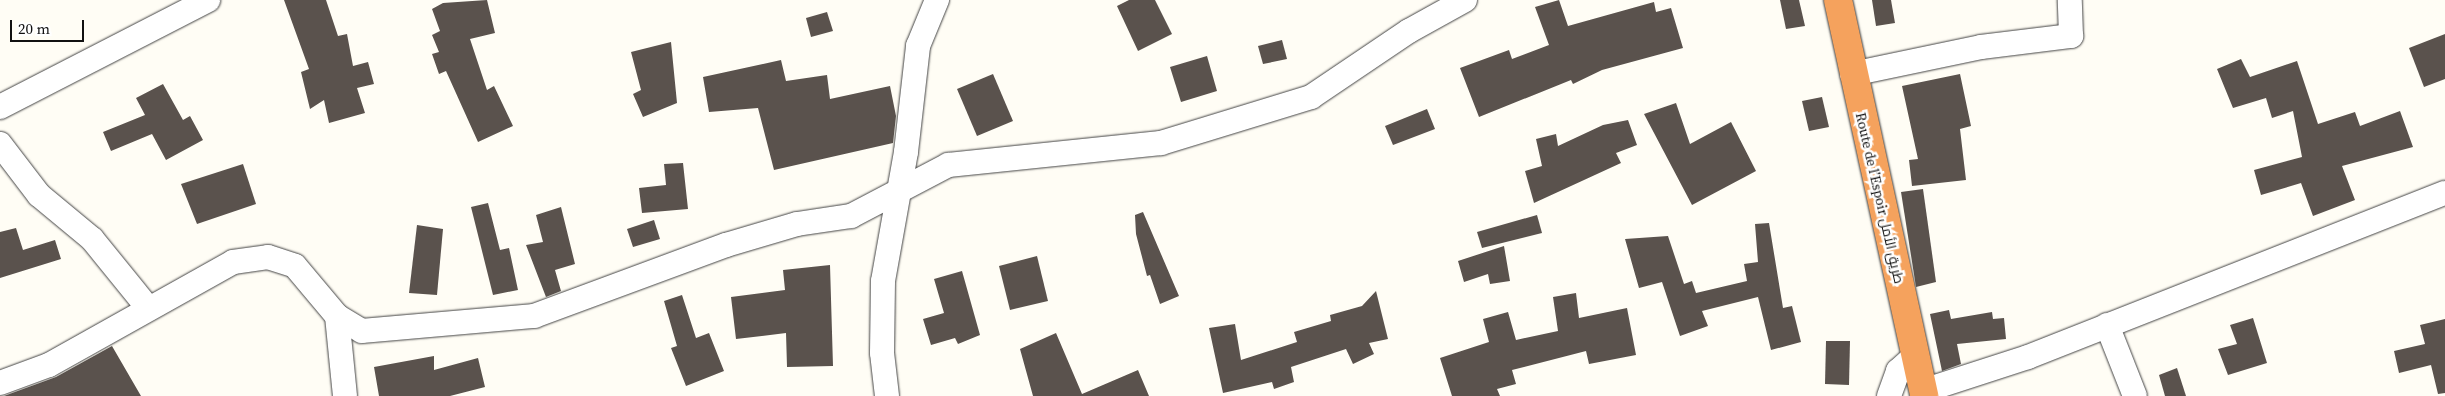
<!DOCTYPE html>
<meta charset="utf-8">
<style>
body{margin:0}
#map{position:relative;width:2445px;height:396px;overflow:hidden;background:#fffdf5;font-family:"Source Serif 4",Cairo,serif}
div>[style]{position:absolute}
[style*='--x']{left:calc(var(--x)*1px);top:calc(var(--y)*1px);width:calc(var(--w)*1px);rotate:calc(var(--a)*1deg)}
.building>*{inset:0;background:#5a524d}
.roads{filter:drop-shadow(0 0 1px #444) drop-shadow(0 0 1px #444)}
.street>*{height:24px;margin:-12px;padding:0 12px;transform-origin:12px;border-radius:12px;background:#fff}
.highway>*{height:28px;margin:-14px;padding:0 14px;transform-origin:14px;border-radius:14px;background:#f5a25d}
span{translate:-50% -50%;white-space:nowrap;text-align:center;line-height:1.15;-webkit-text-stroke:5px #fff;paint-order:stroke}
.street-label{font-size:14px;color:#111}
.scale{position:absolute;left:10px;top:20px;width:74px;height:22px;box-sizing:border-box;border:2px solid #111;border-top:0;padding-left:6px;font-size:15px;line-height:18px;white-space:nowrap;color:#111;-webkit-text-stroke:4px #fff;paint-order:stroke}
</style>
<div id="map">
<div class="building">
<i style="clip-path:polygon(284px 0,326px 0,338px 36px,347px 34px,353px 66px,368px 62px,374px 84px,357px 88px,365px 113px,329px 123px,324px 100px,310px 109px,301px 72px,309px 69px)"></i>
<i style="clip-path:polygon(487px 0,495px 33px,470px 39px,487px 90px,494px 86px,513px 126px,478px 142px,446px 71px,439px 74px,432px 54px,439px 52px,432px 35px,440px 31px,432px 9px,443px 3px)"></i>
<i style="clip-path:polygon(1129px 0,1155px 0,1172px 34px,1138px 51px,1117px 6px)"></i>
<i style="clip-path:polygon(1559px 0,1568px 26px,1654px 2px,1656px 12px,1671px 8px,1683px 48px,1602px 70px,1573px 84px,1571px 80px,1479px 117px,1460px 68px,1509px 50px,1512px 59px,1549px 45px,1535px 7px)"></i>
<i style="clip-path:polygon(1780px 0,1799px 0,1805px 26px,1786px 29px)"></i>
<i style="clip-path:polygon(1872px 0,1891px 0,1895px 23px,1876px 26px)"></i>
<i style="clip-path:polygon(827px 12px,833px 31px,811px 37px,806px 18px)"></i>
<i style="clip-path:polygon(2445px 34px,2445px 79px,2424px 87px,2409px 48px)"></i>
<i style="clip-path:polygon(1282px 40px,1287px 59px,1263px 64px,1258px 46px)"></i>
<i style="clip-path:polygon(671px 42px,677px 103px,643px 117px,633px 94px,641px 90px,631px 52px)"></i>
<i style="clip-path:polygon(1207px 56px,1217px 91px,1181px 102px,1170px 67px)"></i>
<i style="clip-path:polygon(2241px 59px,2250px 77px,2297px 61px,2318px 124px,2355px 112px,2360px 126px,2400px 111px,2413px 147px,2342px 166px,2355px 200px,2313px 216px,2301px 183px,2261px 195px,2254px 170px,2302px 157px,2293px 111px,2272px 118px,2266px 98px,2233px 108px,2217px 69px)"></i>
<i style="clip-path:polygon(781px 60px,786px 81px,827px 75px,830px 99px,890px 86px,896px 116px,893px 143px,774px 170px,758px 108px,709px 112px,703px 77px)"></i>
<i style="clip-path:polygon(993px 74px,1013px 121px,977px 136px,957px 89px)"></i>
<i style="clip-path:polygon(1960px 74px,1971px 126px,1960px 129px,1966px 180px,1912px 186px,1909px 160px,1918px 159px,1902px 86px)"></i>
<i style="clip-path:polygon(163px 84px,183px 120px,190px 116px,203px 140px,166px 160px,152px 134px,111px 151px,103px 132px,145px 115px,136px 98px)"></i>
<i style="clip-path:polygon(1822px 97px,1829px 127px,1809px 131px,1802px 101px)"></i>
<i style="clip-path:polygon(1676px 103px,1690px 144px,1731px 122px,1756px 171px,1692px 205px,1644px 114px)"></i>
<i style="clip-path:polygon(1427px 109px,1435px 129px,1393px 145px,1385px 126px)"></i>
<i style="clip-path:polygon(1628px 120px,1637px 145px,1616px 153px,1621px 163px,1534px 203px,1525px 171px,1542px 166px,1536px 139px,1556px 134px,1558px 146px,1603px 125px)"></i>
<i style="clip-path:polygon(683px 163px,688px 209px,642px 213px,639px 188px,666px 185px,664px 164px)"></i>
<i style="clip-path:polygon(243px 164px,256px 204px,197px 224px,181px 184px)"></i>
<i style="clip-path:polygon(1923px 189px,1936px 282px,1916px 287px,1901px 192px)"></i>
<i style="clip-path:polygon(488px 203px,500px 250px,509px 248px,518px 290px,493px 295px,471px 207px)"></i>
<i style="clip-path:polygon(561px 207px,575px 264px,555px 270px,561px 291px,546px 297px,526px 245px,543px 242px,536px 215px)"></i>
<i style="clip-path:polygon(1143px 212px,1179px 296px,1160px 304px,1150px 275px,1147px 276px,1136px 234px,1135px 215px)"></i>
<i style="clip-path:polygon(1537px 215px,1542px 233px,1482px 248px,1477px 232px)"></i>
<i style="clip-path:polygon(654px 220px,660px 239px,633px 247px,627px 229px)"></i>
<i style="clip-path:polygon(1769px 223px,1783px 308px,1792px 306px,1801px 342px,1771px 350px,1758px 297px,1702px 311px,1708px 326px,1680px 336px,1662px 282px,1639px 288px,1625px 239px,1668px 236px,1684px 284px,1692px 281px,1696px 293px,1747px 281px,1744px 264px,1758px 262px,1755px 224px)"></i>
<i style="clip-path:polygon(417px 225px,443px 229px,437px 295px,409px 293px)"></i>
<i style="clip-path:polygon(16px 228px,23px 250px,55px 240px,61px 259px,0 278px,0 232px)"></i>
<i style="clip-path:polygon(1504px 246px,1510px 281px,1490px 284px,1488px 274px,1464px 282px,1458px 261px)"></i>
<i style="clip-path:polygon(1037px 256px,1048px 301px,1010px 310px,999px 266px)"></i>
<i style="clip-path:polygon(830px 265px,833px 366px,787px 367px,786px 333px,736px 339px,731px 297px,785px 290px,783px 270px)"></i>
<i style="clip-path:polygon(962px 271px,980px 335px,958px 344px,955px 338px,931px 345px,923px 319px,944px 313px,934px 279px)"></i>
<i style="clip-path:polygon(1376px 291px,1388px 339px,1369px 343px,1374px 354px,1353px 364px,1346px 349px,1291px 367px,1294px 382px,1274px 389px,1272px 382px,1223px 393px,1209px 328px,1235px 324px,1241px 360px,1297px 342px,1294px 332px,1331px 321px,1330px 315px,1362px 306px)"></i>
<i style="clip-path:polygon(1576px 293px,1579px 318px,1627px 308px,1636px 355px,1589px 364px,1586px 351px,1512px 370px,1516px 384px,1497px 389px,1500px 396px,1452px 396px,1440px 358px,1489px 342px,1483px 319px,1508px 312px,1516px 340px,1558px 331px,1553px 297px)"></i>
<i style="clip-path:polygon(682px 295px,696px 338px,709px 333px,724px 371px,686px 386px,671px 348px,677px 346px,664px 301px)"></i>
<i style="clip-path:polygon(1949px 310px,1951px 319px,1992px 312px,1993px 319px,2004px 318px,2006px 339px,1957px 344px,1961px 364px,1942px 371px,1930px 314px)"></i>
<i style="clip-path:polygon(2253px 318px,2267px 363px,2228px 375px,2218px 349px,2237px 344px,2230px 325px)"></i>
<i style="clip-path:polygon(2445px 319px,2445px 393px,2438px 394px,2431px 365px,2399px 373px,2394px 351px,2425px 344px,2420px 325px)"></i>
<i style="clip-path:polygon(1056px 333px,1082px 394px,1138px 370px,1149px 396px,1033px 396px,1020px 349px)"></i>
<i style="clip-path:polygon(1826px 341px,1850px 341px,1849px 385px,1825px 384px)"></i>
<i style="clip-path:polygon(112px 346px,141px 396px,4px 396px,56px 377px)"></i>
<i style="clip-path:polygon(434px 356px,434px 370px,478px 358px,485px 387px,450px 396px,379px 396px,374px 367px)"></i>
<i style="clip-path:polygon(2177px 368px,2186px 396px,2165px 396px,2159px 375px)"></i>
</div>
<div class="roads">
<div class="street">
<i style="--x:1852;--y:74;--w:132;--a:-11.8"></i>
<i style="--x:1981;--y:47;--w:91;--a:-7"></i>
<i style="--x:2071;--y:36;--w:36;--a:-92"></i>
<i style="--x:0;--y:107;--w:234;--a:-27.2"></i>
<i style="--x:0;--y:144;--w:64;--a:52.6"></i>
<i style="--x:39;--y:195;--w:69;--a:39.7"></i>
<i style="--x:92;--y:239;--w:89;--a:50.9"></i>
<i style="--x:337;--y:316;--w:80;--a:84.3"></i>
<i style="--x:2107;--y:325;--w:76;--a:68.5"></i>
<i style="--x:0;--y:383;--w:52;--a:-20.2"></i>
<i style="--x:49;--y:365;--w:211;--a:-29.2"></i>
<i style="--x:233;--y:262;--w:35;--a:-8"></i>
<i style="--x:268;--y:257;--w:28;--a:18"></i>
<i style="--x:295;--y:266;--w:65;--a:50"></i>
<i style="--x:337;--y:316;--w:29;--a:31"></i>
<i style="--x:362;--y:331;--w:173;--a:-5"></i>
<i style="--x:534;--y:316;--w:205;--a:-20.3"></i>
<i style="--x:726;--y:245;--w:74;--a:-16.5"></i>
<i style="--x:797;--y:224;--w:55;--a:-8.4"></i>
<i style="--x:851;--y:216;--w:110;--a:-27.7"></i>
<i style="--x:948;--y:165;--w:214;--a:-5.9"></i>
<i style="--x:1161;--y:143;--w:157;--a:-17"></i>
<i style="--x:1311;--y:97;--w:118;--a:-34"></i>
<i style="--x:1409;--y:31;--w:64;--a:-29"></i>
<i style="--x:1923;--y:391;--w:110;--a:-17.9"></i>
<i style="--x:2028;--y:357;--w:448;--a:-21.5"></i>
<i style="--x:887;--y:396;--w:43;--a:-96.6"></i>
<i style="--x:882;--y:353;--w:72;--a:-89.2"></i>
<i style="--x:883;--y:281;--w:131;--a:-79.9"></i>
<i style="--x:906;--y:152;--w:107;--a:-83.5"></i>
<i style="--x:918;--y:46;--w:50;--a:-67.6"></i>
<i style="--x:1889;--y:396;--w:27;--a:-70"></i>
<i style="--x:1898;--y:371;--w:24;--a:-42"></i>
</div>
<div class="highway">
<i style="--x:1838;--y:0;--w:405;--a:77.7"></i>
</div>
</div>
<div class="street-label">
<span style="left:1880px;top:198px;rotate:77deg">Route de l’Espoir طريق الأمل</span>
</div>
<div class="scale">20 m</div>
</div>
